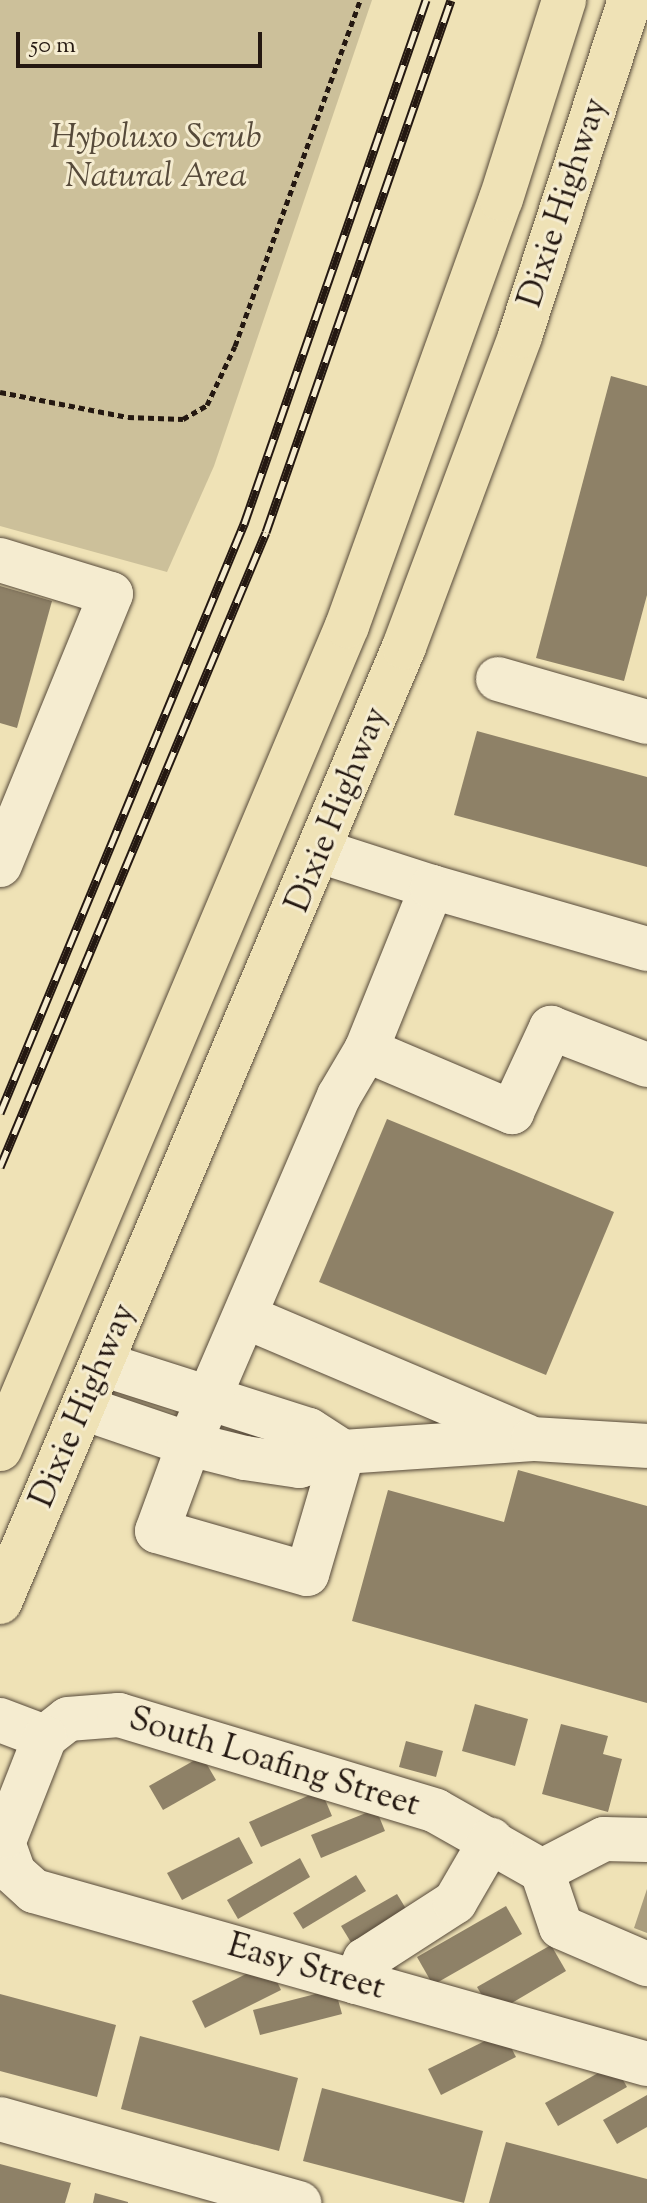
<!DOCTYPE html>
<style>
body{margin:0}
#map{position:relative;width:647px;height:2203px;overflow:hidden;background:#efe2b6;font-family:"Sorts Mill Goudy",serif}
div>[style]{position:absolute}
[style*='--x']{left:calc(var(--x)*1px);top:calc(var(--y)*1px);width:calc(var(--w)*1px);rotate:calc(var(--a)*1deg)}
.green>*{inset:0;background:#ccc09a}
.water>*{inset:0;background:#aa9d7e}
.building>*{inset:0;background:#8e8167}
.path>*{height:5px;margin-top:-2.5px;transform-origin:0;background:repeating-linear-gradient(90deg,#241811 0 6px,transparent 0 10px)}
.roads{filter:drop-shadow(0 0 2px #574a3a) drop-shadow(0 0 2px #574a3a)}
.minor>*{height:44px;margin:-22px;padding:0 22px;transform-origin:22px;border-radius:22px;background:#f5ecd0}
.major>*{height:44px;margin:-22px;padding:0 22px;transform-origin:22px;border-radius:22px;background:#efe2b6}
.rail>*{height:9px;margin-top:-4.5px;transform-origin:0;background:repeating-linear-gradient(90deg,#f5ecd0 0 18px,#241811 0 36px);box-sizing:border-box;border-block:2px solid #241811}
span{translate:-50% -50%;white-space:nowrap;text-align:center;line-height:1.15;-webkit-text-stroke:6px #f5ecd0;paint-order:stroke}
.park-label{font-size:34px;color:#564a3a;font-style:italic}
.street-label{font-size:34px;color:#241811}
.scale{position:absolute;left:16px;top:32px;width:246px;height:36px;box-sizing:border-box;border:4px solid #241811;border-top:0;padding-left:10px;font-size:24px;line-height:28px;white-space:nowrap;color:#241811;-webkit-text-stroke:6px #f5ecd0;paint-order:stroke}
</style>
<div id="map">
<div class="green">
<i style="clip-path:polygon(0 0,372px 0,214px 466px,167px 572px,0 526px)"></i>
</div>
<div class="water">
<i style="clip-path:polygon(647px 1889px,647px 1933px,634px 1928px)"></i>
</div>
<div class="building">
<i style="clip-path:polygon(611px 376px,647px 386px,647px 595px,624px 681px,536px 658px)"></i>
<i style="clip-path:polygon(0 586px,52px 601px,17px 728px,0 723px)"></i>
<i style="clip-path:polygon(477px 731px,647px 777px,647px 867px,454px 815px)"></i>
<i style="clip-path:polygon(387px 1119px,614px 1212px,546px 1375px,319px 1282px)"></i>
<i style="clip-path:polygon(518px 1470px,647px 1506px,647px 1703px,352px 1621px,388px 1490px,504px 1522px)"></i>
<i style="clip-path:polygon(475px 1704px,528px 1719px,515px 1766px,462px 1751px)"></i>
<i style="clip-path:polygon(561px 1724px,608px 1736px,603px 1754px,622px 1759px,608px 1812px,542px 1794px)"></i>
<i style="clip-path:polygon(406px 1741px,443px 1751px,436px 1777px,399px 1767px)"></i>
<i style="clip-path:polygon(202px 1756px,216px 1780px,163px 1810px,149px 1786px)"></i>
<i style="clip-path:polygon(321px 1790px,332px 1816px,261px 1847px,249px 1822px)"></i>
<i style="clip-path:polygon(376px 1809px,385px 1831px,321px 1858px,311px 1835px)"></i>
<i style="clip-path:polygon(239px 1837px,253px 1863px,182px 1900px,167px 1873px)"></i>
<i style="clip-path:polygon(300px 1858px,310px 1877px,238px 1919px,227px 1900px)"></i>
<i style="clip-path:polygon(356px 1875px,366px 1891px,303px 1929px,293px 1913px)"></i>
<i style="clip-path:polygon(397px 1894px,411px 1917px,355px 1949px,341px 1926px)"></i>
<i style="clip-path:polygon(506px 1906px,522px 1934px,433px 1985px,417px 1957px)"></i>
<i style="clip-path:polygon(551px 1945px,566px 1971px,493px 2014px,477px 1987px)"></i>
<i style="clip-path:polygon(268px 1963px,281px 1990px,205px 2028px,192px 2001px)"></i>
<i style="clip-path:polygon(335px 1989px,342px 2014px,260px 2035px,253px 2010px)"></i>
<i style="clip-path:polygon(0 1994px,116px 2025px,97px 2097px,0 2071px)"></i>
<i style="clip-path:polygon(503px 2032px,516px 2057px,441px 2095px,428px 2069px)"></i>
<i style="clip-path:polygon(140px 2036px,298px 2078px,279px 2151px,121px 2109px)"></i>
<i style="clip-path:polygon(614px 2064px,627px 2087px,558px 2126px,545px 2103px)"></i>
<i style="clip-path:polygon(322px 2088px,483px 2131px,464px 2203px,303px 2161px)"></i>
<i style="clip-path:polygon(647px 2095px,647px 2127px,617px 2144px,603px 2120px)"></i>
<i style="clip-path:polygon(506px 2142px,647px 2179px,647px 2203px,489px 2203px)"></i>
<i style="clip-path:polygon(0 2164px,71px 2183px,65px 2203px,0 2203px)"></i>
<i style="clip-path:polygon(95px 2193px,128px 2202px,128px 2203px,93px 2203px)"></i>
</div>
<div class="path">
<i style="--x:0;--y:392;--w:130;--a:11.1"></i>
<i style="--x:128;--y:417;--w:55;--a:2.1"></i>
<i style="--x:183;--y:419;--w:28;--a:-30"></i>
<i style="--x:207;--y:405;--w:65;--a:-64.6"></i>
<i style="--x:235;--y:346;--w:368;--a:-70.1"></i>
</div>
<div class="roads">
<div class="minor">
<i style="--x:0;--y:560;--w:116;--a:17"></i>
<i style="--x:111;--y:594;--w:293;--a:112.3"></i>
<i style="--x:498;--y:679;--w:155;--a:16.1"></i>
<i style="--x:323;--y:852;--w:114;--a:17.8"></i>
<i style="--x:432;--y:887;--w:176;--a:112"></i>
<i style="--x:366;--y:1050;--w:159;--a:23"></i>
<i style="--x:512;--y:1112;--w:93;--a:-65.1"></i>
<i style="--x:551;--y:1028;--w:103;--a:21.1"></i>
<i style="--x:432;--y:887;--w:224;--a:16.1"></i>
<i style="--x:246;--y:1317;--w:305;--a:23"></i>
<i style="--x:102;--y:1364;--w:217;--a:17.7"></i>
<i style="--x:309;--y:1430;--w:40;--a:32.9"></i>
<i style="--x:343;--y:1452;--w:190;--a:-3.9"></i>
<i style="--x:533;--y:1439;--w:114;--a:3.5"></i>
<i style="--x:83;--y:1408;--w:112;--a:18.8"></i>
<i style="--x:189;--y:1444;--w:58;--a:14"></i>
<i style="--x:245;--y:1458;--w:55;--a:8.4"></i>
<i style="--x:299;--y:1466;--w:46;--a:-17.7"></i>
<i style="--x:343;--y:1452;--w:127;--a:106.4"></i>
<i style="--x:307;--y:1574;--w:156;--a:-164"></i>
<i style="--x:157;--y:1531;--w:93;--a:-69.8"></i>
<i style="--x:189;--y:1444;--w:379;--a:-66.7"></i>
<i style="--x:339;--y:1096;--w:53;--a:-59.6"></i>
<i style="--x:0;--y:1720;--w:48;--a:20.7"></i>
<i style="--x:45;--y:1737;--w:29;--a:-38"></i>
<i style="--x:68;--y:1719;--w:51;--a:-4.5"></i>
<i style="--x:119;--y:1715;--w:331;--a:16.8"></i>
<i style="--x:436;--y:1811;--w:122;--a:29.5"></i>
<i style="--x:542;--y:1871;--w:70;--a:-27.3"></i>
<i style="--x:604;--y:1839;--w:43;--a:1.3"></i>
<i style="--x:0;--y:1834;--w:41;--a:70.3"></i>
<i style="--x:14;--y:1873;--w:27;--a:42"></i>
<i style="--x:34;--y:1891;--w:637;--a:15.76"></i>
<i style="--x:6;--y:1836;--w:106;--a:-68.5"></i>
<i style="--x:542;--y:1871;--w:59;--a:71.3"></i>
<i style="--x:561;--y:1927;--w:94;--a:23.3"></i>
<i style="--x:356;--y:1982;--w:24;--a:-68"></i>
<i style="--x:365;--y:1960;--w:107;--a:-32.8"></i>
<i style="--x:455;--y:1902;--w:72;--a:-59.9"></i>
<i style="--x:0;--y:2119;--w:311;--a:15.7"></i>
</div>
<div class="major">
<i style="--x:0;--y:1449;--w:893;--a:-67.14"></i>
<i style="--x:347;--y:626;--w:454;--a:-70.2"></i>
<i style="--x:501;--y:199;--w:209;--a:-72.4"></i>
<i style="--x:0;--y:1602;--w:1037;--a:-67.07"></i>
<i style="--x:404;--y:647;--w:332;--a:-69.5"></i>
<i style="--x:520;--y:336;--w:354;--a:-71.9"></i>
</div>
</div>
<div class="rail">
<i style="--x:0;--y:1113;--w:638;--a:-67.5"></i>
<i style="--x:244;--y:524;--w:555;--a:-70.85"></i>
<i style="--x:0;--y:1167;--w:688;--a:-67.27"></i>
<i style="--x:266;--y:532;--w:563;--a:-70.83"></i>
</div>
<div class="park-label">
<span style="left:156px;top:158px">Hypoluxo Scrub<br>Natural Area</span>
</div>
<div class="street-label">
<span style="left:564px;top:203px;rotate:-72deg">Dixie Highway</span>
<span style="left:338px;top:810px;rotate:-68deg">Dixie Highway</span>
<span style="left:84px;top:1406px;rotate:-67deg">Dixie Highway</span>
<span style="left:274px;top:1763px;rotate:17deg">South Loafing Street</span>
<span style="left:306px;top:1968px;rotate:16deg">Easy Street</span>
</div>
<div class="scale">50 m</div>
</div>
